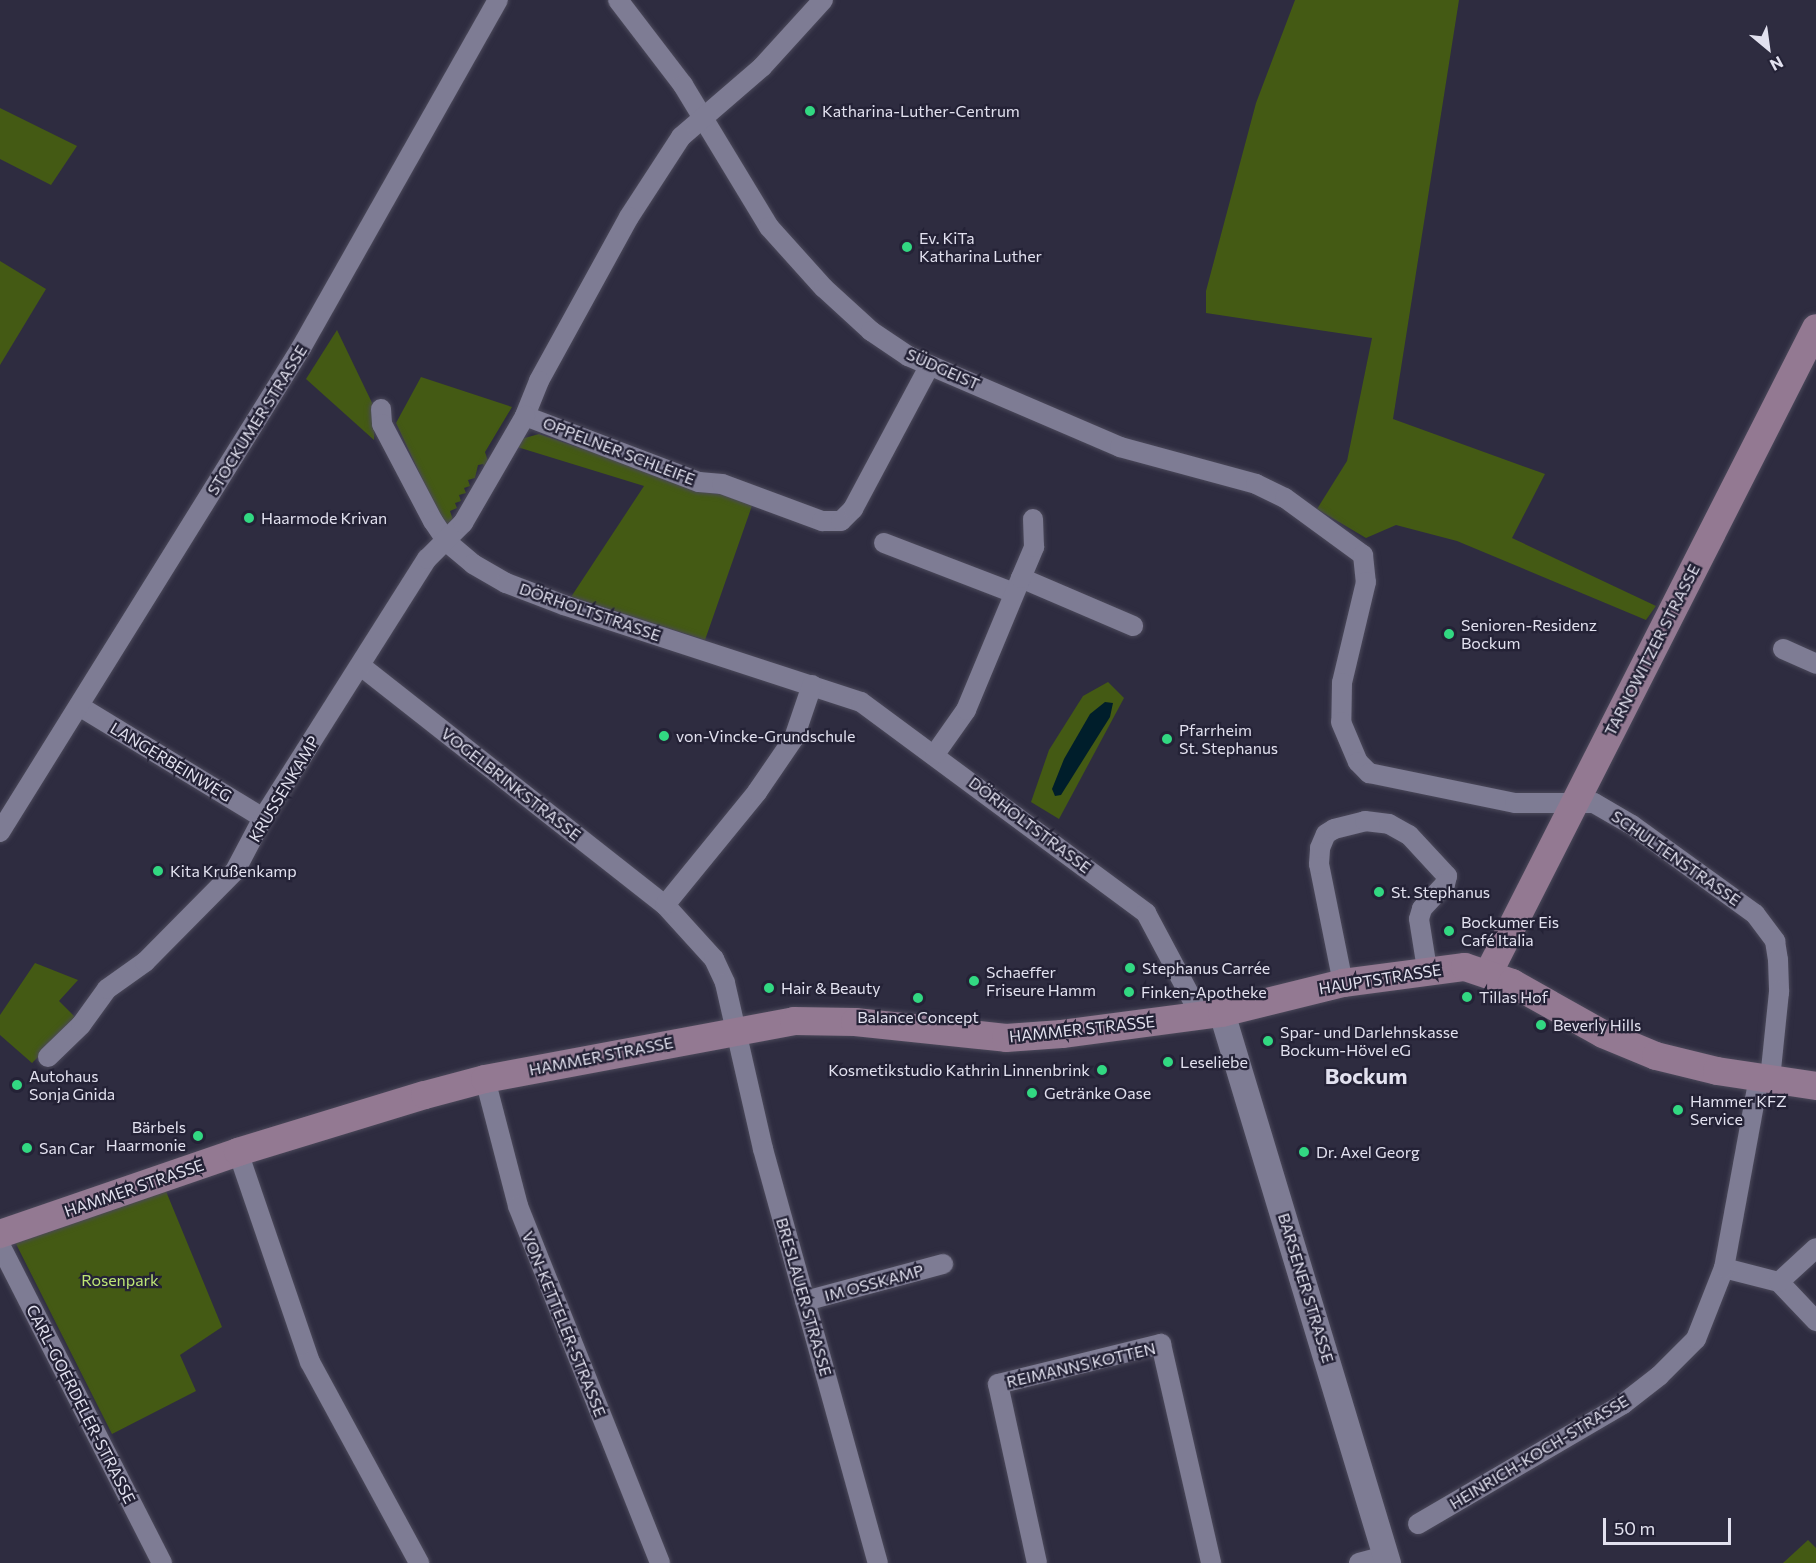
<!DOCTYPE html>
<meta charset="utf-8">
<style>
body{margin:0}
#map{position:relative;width:1816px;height:1563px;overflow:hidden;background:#2e2c40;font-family:Commissioner,sans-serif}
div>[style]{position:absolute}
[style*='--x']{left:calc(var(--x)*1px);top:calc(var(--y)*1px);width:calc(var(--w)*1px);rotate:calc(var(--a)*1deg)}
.green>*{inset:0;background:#445a14}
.water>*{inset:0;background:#001e2b}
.roads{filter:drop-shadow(0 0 2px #4b495a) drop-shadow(0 0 2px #4b495a)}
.minor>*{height:20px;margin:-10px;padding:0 10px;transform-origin:10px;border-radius:10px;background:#7e7c94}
.tertiary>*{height:26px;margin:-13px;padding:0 13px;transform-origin:13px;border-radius:13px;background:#7e7c94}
.secondary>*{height:28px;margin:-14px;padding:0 14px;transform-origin:14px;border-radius:14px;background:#937992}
.dots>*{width:16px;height:16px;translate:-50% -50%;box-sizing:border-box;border:3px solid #242236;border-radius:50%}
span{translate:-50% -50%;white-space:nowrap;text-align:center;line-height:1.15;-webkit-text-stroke:4.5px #242236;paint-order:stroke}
.poi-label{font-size:16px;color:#e2e1ef}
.left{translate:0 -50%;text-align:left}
.right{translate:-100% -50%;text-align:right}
.street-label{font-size:16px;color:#e2e1ef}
.park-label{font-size:16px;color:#bee675}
.district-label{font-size:22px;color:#e2e1ef;font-weight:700}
.north{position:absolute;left:1738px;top:18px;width:60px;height:60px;-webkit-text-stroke:4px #242236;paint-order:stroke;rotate:151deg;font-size:16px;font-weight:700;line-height:24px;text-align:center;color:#e2e1ef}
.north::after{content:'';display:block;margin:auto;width:21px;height:27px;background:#e2e1ef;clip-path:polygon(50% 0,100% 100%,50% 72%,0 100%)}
.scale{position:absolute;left:1603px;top:1518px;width:128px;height:27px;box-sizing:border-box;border:3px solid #e2e1ef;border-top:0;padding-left:8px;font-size:18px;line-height:21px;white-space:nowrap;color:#e2e1ef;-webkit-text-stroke:4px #242236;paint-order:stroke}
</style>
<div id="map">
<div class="green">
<i style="clip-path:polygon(1295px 0,1459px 0,1393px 419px,1545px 474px,1512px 538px,1656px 606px,1646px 620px,1457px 541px,1396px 525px,1366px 538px,1317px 509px,1347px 461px,1372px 338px,1206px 313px,1206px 291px,1256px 103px)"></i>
<i style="clip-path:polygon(0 108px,77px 146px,51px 185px,0 159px)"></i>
<i style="clip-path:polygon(0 261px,46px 289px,0 365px)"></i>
<i style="clip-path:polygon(337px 330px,375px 409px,374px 440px,306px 379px)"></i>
<i style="clip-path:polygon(421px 377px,512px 407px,485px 452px,490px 467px,487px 473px,483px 464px,478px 465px,475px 478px,468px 480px,470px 486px,464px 488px,466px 493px,459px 495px,461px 501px,455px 503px,457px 508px,450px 511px,455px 526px,443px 523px,396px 423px)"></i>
<i style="clip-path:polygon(539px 434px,715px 494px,726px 492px,754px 500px,705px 640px,571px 597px,644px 486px,514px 446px,521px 439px)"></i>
<i style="clip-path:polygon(1108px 682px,1124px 698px,1059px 819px,1031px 802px,1049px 750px,1083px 696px)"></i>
<i style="clip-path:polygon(35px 963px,78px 980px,59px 1001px,77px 1019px,32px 1063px,0 1035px,0 1015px)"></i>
<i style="clip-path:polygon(163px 1184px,222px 1327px,180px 1355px,196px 1391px,112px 1434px,13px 1238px)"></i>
<i style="clip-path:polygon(1808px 1540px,1816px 1548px,1816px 1563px,1783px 1563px)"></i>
</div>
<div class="water">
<i style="clip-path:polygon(1105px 702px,1113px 703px,1110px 717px,1061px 795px,1055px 796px,1052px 789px,1064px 759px,1090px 714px)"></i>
</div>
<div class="roads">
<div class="minor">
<i style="--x:618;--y:0;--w:107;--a:52.6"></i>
<i style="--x:683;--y:85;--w:166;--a:58.8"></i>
<i style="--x:769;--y:227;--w:82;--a:48"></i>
<i style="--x:824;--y:288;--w:64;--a:42.5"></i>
<i style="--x:871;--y:331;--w:45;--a:34"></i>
<i style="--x:908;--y:356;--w:231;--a:23.2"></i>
<i style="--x:1120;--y:447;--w:141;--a:15.2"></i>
<i style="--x:1256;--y:484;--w:32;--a:26"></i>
<i style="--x:1285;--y:498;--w:97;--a:36.2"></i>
<i style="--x:1363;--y:555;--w:27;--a:84"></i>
<i style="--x:1366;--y:582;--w:104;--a:103.4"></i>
<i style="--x:1342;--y:683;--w:39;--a:91"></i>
<i style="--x:1341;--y:722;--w:43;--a:67"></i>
<i style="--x:1358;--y:762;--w:16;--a:45"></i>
<i style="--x:1369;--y:773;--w:149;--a:11.6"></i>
<i style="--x:1515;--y:803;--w:79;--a:0"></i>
<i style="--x:1594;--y:803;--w:44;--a:30.1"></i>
<i style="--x:1632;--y:825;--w:152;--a:35.9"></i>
<i style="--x:1755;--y:914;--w:34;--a:53"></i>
<i style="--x:1775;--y:941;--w:19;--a:81"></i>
<i style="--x:1778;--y:960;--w:32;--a:88"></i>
<i style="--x:1779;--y:992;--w:87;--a:95.9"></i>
<i style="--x:823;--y:0;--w:91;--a:132.3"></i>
<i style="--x:762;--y:67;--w:107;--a:139.2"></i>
<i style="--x:681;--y:137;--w:95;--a:123"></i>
<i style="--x:629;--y:217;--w:187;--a:118.8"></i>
<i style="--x:539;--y:381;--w:38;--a:112"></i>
<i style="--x:525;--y:416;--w:186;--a:20.8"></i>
<i style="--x:699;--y:482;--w:23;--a:5"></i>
<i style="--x:722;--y:484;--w:107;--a:20.3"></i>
<i style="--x:822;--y:521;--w:19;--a:0"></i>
<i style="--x:841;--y:521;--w:17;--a:-45"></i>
<i style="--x:853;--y:509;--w:163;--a:-61.9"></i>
<i style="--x:381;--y:409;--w:15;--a:86"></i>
<i style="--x:382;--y:424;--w:110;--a:62.3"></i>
<i style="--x:433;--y:521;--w:25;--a:56"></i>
<i style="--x:447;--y:542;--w:34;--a:40"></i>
<i style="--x:473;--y:564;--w:38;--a:30"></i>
<i style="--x:506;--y:583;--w:62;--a:20.8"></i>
<i style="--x:564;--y:605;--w:312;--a:18.1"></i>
<i style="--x:861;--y:702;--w:355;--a:36.5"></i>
<i style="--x:1146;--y:913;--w:100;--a:61.9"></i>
<i style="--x:1193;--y:1001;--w:15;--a:79"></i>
<i style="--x:884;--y:543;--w:139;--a:21"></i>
<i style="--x:1021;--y:578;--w:122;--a:23.2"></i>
<i style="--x:1783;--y:649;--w:36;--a:24"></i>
<i style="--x:361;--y:666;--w:387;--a:38.2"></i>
<i style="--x:665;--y:905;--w:73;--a:47.8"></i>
<i style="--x:714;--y:959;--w:26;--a:65"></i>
<i style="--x:725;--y:983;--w:170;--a:77.1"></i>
<i style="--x:763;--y:1149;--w:430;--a:74.5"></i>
<i style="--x:79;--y:706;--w:215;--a:31.3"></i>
<i style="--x:935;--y:754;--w:54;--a:-54.8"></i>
<i style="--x:966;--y:710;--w:143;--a:-67.4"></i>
<i style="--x:1021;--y:578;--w:34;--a:-67"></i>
<i style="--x:1034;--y:547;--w:28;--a:-92"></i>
<i style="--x:0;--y:832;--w:570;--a:-58.12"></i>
<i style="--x:301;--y:348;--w:400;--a:-60.5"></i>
<i style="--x:665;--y:905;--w:146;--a:-50.8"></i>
<i style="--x:757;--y:792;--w:65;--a:-55.6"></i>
<i style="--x:794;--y:738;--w:56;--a:-71.2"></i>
<i style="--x:1343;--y:983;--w:121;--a:-101.4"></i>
<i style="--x:1319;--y:864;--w:16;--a:-86"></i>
<i style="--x:1320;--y:848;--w:15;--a:-67"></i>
<i style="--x:1326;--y:834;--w:9;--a:-32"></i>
<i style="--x:1334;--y:829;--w:32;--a:-14"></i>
<i style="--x:1365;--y:821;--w:24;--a:7"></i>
<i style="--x:1389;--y:824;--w:23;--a:29"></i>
<i style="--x:1409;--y:835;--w:56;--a:47.2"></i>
<i style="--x:1447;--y:876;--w:8;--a:104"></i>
<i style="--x:1445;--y:884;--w:34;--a:133"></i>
<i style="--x:1422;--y:909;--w:10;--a:107"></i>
<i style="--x:1419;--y:919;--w:51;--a:80.9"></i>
<i style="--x:48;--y:1057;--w:46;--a:-44.1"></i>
<i style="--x:81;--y:1025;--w:44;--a:-54.2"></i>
<i style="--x:107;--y:989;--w:47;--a:-35.4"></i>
<i style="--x:145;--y:962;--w:128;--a:-45.3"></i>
<i style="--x:235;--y:871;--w:60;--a:-62.2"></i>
<i style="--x:263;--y:818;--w:307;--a:-57.7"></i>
<i style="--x:427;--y:559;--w:51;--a:-45"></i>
<i style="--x:463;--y:523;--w:124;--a:-59.9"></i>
<i style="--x:485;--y:1079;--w:131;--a:75.4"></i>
<i style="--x:518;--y:1206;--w:384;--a:68.3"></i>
<i style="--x:238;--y:1152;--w:222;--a:71.1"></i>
<i style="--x:310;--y:1362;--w:229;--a:61.5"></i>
<i style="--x:0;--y:1245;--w:357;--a:63"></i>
<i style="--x:1724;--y:1268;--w:57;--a:14.3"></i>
<i style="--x:1779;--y:1282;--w:54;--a:46.5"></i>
<i style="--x:1779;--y:1282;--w:50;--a:-42.6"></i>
<i style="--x:805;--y:1301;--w:143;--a:-15"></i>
<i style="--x:1418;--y:1524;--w:238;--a:-30.3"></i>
<i style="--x:1623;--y:1404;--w:46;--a:-37.9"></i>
<i style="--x:1659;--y:1376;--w:52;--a:-45"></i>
<i style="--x:1696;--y:1339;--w:76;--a:-68.5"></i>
<i style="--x:1724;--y:1268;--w:194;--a:-79.6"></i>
<i style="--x:1037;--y:1563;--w:183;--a:-102.3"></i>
<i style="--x:998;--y:1384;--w:168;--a:-13.8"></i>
<i style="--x:1161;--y:1344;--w:225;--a:77.1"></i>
<i style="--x:1359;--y:1563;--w:27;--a:-15"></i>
</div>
<div class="tertiary">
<i style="--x:1222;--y:1013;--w:575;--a:73.21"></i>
</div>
<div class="secondary">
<i style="--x:1489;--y:972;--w:722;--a:-63.08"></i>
<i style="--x:0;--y:1234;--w:252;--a:-19"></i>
<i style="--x:238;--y:1152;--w:195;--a:-17"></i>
<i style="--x:425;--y:1095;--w:62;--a:-14.9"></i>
<i style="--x:485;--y:1079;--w:314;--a:-10.6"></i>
<i style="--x:794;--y:1021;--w:61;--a:0.9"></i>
<i style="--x:855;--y:1022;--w:152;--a:6"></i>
<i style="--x:1006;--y:1038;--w:56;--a:-4.1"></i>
<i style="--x:1062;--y:1034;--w:161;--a:-7.5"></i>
<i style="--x:1222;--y:1013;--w:125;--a:-13.9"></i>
<i style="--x:1343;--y:983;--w:123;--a:-7.5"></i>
<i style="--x:1465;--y:967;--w:50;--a:18.8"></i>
<i style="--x:1512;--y:983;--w:104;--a:29.3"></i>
<i style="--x:1603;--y:1034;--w:57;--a:22.5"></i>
<i style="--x:1656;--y:1056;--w:63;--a:13.8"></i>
<i style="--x:1717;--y:1071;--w:100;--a:8.6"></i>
</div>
</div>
<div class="dots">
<i style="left:810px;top:111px;background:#32d882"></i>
<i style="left:907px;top:247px;background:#32d882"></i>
<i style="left:249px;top:518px;background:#32d882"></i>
<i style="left:1449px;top:634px;background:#32d882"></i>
<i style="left:664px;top:736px;background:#32d882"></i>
<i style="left:1167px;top:739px;background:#32d882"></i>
<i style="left:158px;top:871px;background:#32d882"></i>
<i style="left:1379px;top:892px;background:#32d882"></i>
<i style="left:1449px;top:931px;background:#32d882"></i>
<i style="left:1130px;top:968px;background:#32d882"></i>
<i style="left:974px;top:981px;background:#32d882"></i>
<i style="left:769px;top:988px;background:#32d882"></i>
<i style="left:1129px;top:992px;background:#32d882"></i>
<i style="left:1467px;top:997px;background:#32d882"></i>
<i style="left:918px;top:998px;background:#32d882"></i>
<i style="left:1541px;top:1025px;background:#32d882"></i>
<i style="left:1268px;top:1041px;background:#32d882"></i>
<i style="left:1168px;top:1062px;background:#32d882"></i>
<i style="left:1102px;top:1070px;background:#32d882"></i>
<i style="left:17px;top:1085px;background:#32d882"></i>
<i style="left:1032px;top:1093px;background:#32d882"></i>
<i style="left:1678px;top:1110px;background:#32d882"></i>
<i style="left:198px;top:1136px;background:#32d882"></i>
<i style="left:27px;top:1148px;background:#32d882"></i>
<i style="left:1304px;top:1152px;background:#32d882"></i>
</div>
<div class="poi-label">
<span class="left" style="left:822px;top:111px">Katharina-Luther-Centrum</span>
<span class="left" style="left:919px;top:247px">Ev. KiTa<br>Katharina Luther</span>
<span class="left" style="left:261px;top:518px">Haarmode Krivan</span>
<span class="left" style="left:1461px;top:634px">Senioren-Residenz<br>Bockum</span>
<span class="left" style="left:1179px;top:739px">Pfarrheim<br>St. Stephanus</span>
<span class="left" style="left:676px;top:736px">von-Vincke-Grundschule</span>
<span class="left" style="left:170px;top:871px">Kita Krußenkamp</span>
<span class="left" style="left:1391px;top:892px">St. Stephanus</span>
<span class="left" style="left:1461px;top:931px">Bockumer Eis<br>Café Italia</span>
<span class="left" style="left:1142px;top:968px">Stephanus Carrée</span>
<span class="left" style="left:986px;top:981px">Schaeffer<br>Friseure Hamm</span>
<span class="left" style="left:781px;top:988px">Hair &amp; Beauty</span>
<span class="left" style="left:1141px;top:992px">Finken-Apotheke</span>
<span class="left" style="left:1479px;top:997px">Tillas Hof</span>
<span style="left:918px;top:1017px">Balance Concept</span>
<span class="left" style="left:1553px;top:1025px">Beverly Hills</span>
<span class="left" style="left:1280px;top:1041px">Spar- und Darlehnskasse<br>Bockum-Hövel eG</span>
<span class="left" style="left:1180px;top:1062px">Leseliebe</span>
<span class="right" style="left:1090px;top:1070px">Kosmetikstudio Kathrin Linnenbrink</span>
<span class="left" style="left:29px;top:1085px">Autohaus<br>Sonja Gnida</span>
<span class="left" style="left:1044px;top:1093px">Getränke Oase</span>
<span class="left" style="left:1690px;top:1110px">Hammer KFZ<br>Service</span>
<span class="right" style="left:186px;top:1136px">Bärbels<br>Haarmonie</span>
<span class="left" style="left:39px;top:1148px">San Car</span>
<span class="left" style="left:1316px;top:1152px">Dr. Axel Georg</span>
</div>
<div class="street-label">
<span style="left:943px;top:369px;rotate:24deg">SÜDGEIST</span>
<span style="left:257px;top:420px;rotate:-58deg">STOCKUMER STRASSE</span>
<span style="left:619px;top:451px;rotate:21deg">OPPELNER SCHLEIFE</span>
<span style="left:590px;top:612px;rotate:19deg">DÖRHOLTSTRASSE</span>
<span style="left:1652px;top:650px;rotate:-63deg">TARNOWITZER STRASSE</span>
<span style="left:171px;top:762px;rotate:31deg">LANGERBEINWEG</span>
<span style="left:511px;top:784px;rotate:38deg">VOGELBRINKSTRASSE</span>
<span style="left:284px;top:789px;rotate:-59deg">KRUSSENKAMP</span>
<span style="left:1030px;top:825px;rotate:37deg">DÖRHOLTSTRASSE</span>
<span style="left:1676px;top:858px;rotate:35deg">SCHULTENSTRASSE</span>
<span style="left:1380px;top:979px;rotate:-9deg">HAUPTSTRASSE</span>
<span style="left:1082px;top:1029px;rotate:-6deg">HAMMER STRASSE</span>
<span style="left:601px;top:1056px;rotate:-11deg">HAMMER STRASSE</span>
<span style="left:134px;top:1188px;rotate:-19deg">HAMMER STRASSE</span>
<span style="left:874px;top:1283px;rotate:-15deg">IM OSSKAMP</span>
<span style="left:1306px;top:1288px;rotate:73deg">BARSENER STRASSE</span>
<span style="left:804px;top:1297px;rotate:74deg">BRESLAUER STRASSE</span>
<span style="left:564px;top:1324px;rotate:68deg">VON-KETTELER-STRASSE</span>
<span style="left:1081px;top:1365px;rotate:-13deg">REIMANNS KOTTEN</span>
<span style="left:81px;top:1404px;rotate:63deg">CARL-GOERDELER-STRASSE</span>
<span style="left:1539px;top:1452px;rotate:-31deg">HEINRICH-KOCH-STRASSE</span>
</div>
<div class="park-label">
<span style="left:120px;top:1280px">Rosenpark</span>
</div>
<div class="district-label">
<span style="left:1366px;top:1076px">Bockum</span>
</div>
<div class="north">N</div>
<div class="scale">50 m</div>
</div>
